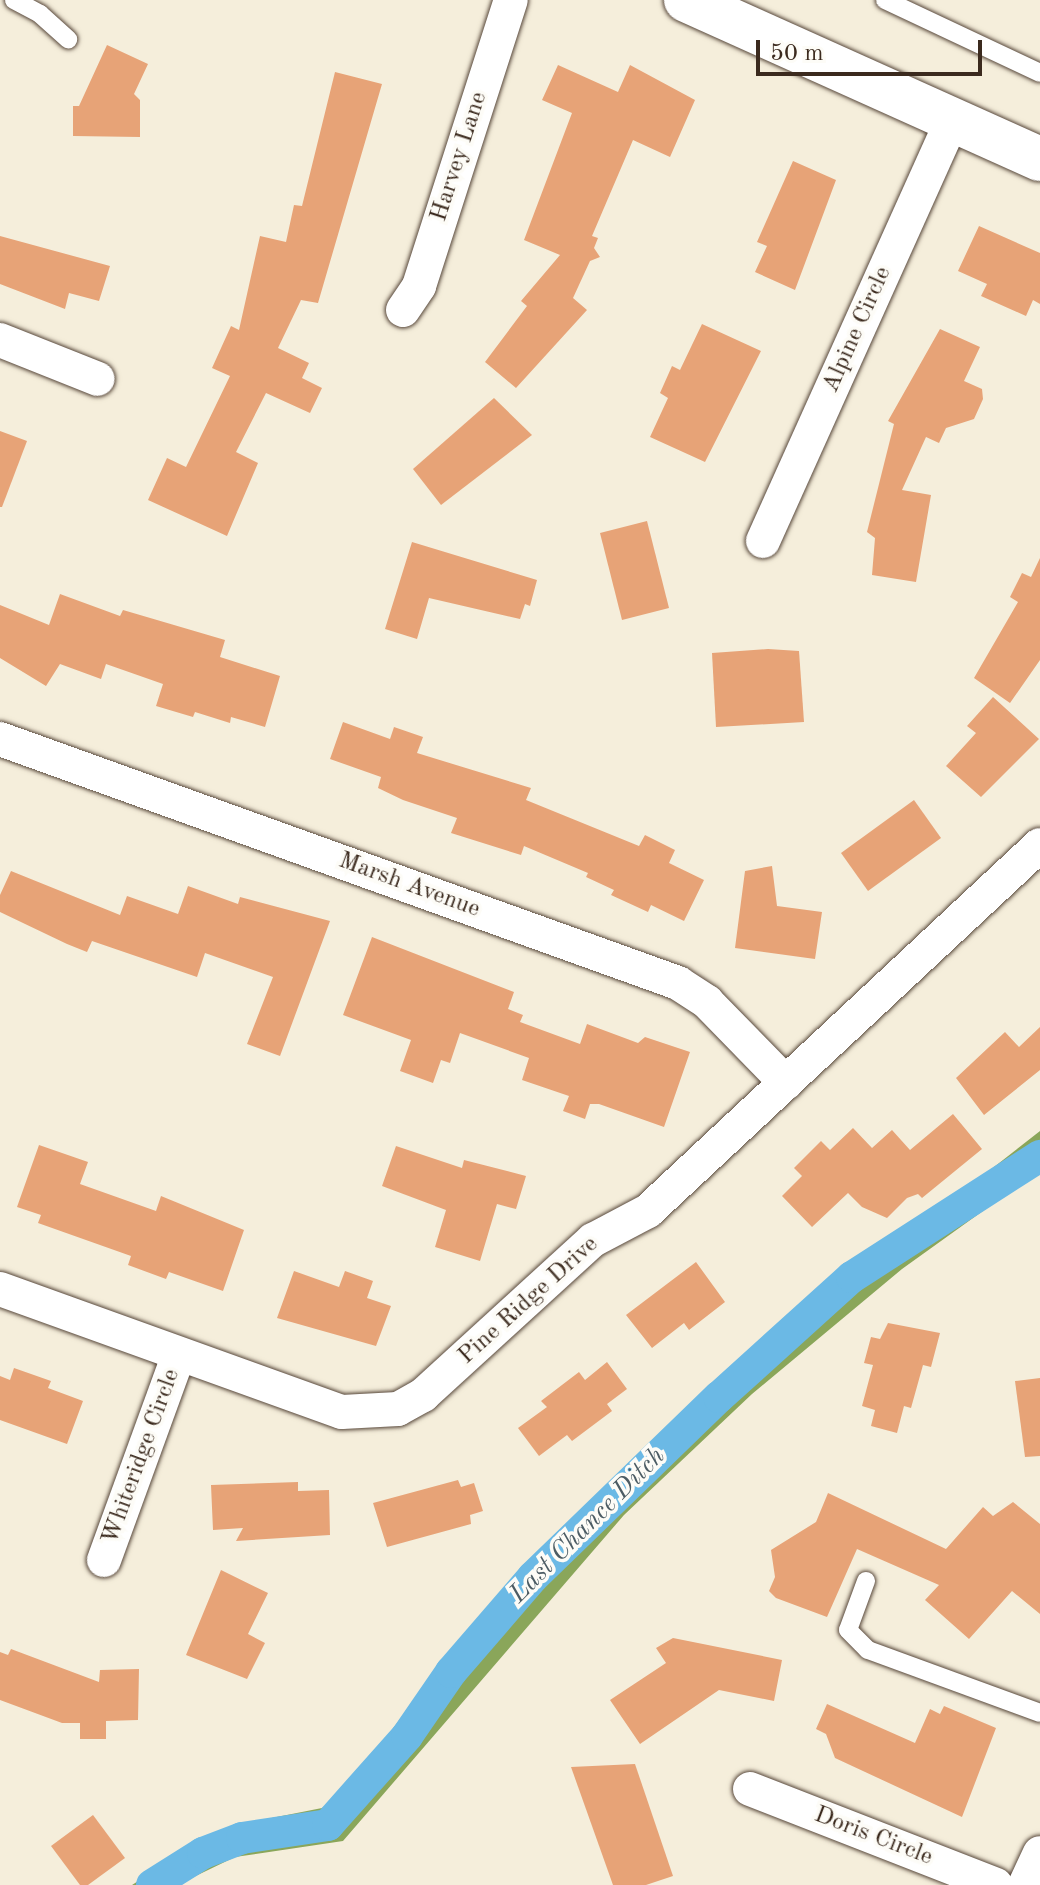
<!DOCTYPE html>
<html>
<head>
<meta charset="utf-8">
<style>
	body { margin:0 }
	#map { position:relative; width:1040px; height:1885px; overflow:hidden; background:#f5eedb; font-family:"Old Standard TT",serif }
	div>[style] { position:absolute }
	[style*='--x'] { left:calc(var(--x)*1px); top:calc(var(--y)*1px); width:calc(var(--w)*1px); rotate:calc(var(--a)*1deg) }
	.forest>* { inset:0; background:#8aa65a }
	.canal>* { height:32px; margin:-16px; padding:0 16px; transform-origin:16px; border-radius:16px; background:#6bb9e5 }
	.building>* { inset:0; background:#e7a377 }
	.roads { filter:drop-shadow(0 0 2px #57473a) drop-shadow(0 0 2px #57473a) }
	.lane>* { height:18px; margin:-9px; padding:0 9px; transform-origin:9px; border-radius:9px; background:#fff }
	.street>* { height:34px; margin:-17px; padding:0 17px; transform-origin:17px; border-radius:17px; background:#fff }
	.secondary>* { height:44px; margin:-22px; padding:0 22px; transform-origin:22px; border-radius:22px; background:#fff }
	span { translate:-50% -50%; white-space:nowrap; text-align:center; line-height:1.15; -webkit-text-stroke:7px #fdfcf7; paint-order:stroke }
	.street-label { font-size:24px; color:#3b2a1e }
	.water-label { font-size:26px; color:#4c5c64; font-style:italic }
	.scale { position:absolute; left:756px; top:40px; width:226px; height:36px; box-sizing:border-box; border:4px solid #3b2a1e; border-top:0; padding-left:10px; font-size:24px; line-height:28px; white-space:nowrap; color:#3b2a1e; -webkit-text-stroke:6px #fdfcf7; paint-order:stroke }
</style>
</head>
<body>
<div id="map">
	<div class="forest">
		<div style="clip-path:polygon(1040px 1131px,1040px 1170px,902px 1269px,752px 1394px,624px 1515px,343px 1841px,235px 1857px,177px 1885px,132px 1885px,202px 1840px,237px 1825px,322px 1808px,349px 1788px,426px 1684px,520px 1580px,656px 1446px,842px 1286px)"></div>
	</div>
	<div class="canal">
		<div style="--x:152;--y:1885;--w:60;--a:-32.1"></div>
		<div style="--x:203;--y:1853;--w:42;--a:-21"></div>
		<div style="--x:242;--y:1838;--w:87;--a:-8.6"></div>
		<div style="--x:328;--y:1825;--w:119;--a:-48.4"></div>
		<div style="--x:407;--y:1736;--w:78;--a:-55.5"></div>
		<div style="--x:451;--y:1672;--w:125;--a:-49.2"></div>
		<div style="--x:533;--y:1577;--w:259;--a:-44.1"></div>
		<div style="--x:719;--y:1397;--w:179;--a:-42.1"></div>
		<div style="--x:852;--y:1277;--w:224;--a:-32.8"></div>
	</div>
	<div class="building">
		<div style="clip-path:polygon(107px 45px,148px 64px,134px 94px,140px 100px,140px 137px,73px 136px,73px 106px,79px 106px)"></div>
		<div style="clip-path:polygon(558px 65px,618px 92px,630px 65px,695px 100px,670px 157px,633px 140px,592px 236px,598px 238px,594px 248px,600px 257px,590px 261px,573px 298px,587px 310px,516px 388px,485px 362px,527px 306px,521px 301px,560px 255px,524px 240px,572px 113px,542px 100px)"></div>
		<div style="clip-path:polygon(335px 72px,382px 84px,318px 303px,301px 300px,278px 348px,309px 363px,302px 378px,322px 388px,310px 413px,266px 393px,236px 452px,258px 463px,227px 536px,148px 500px,167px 458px,186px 467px,230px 376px,212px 368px,231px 326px,239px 330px,260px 236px,286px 242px,294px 205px,302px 206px)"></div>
		<div style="clip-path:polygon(793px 161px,836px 180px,795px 290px,755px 272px,767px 246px,757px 242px)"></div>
		<div style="clip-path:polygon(979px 226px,1040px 253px,1040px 304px,1033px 300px,1026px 316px,981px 296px,987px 284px,958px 271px)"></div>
		<div style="clip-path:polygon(0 236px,110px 266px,99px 301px,69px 293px,65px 309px,0 284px)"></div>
		<div style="clip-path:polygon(702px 324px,761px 351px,705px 462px,650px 437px,668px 398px,660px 393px,672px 366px,680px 370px)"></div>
		<div style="clip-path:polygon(940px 329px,980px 347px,964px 381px,982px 389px,983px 399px,974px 419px,946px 428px,939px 443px,926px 437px,902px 490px,931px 495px,916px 582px,872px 575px,875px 538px,867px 532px,894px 424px,888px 421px)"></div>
		<div style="clip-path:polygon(494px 398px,532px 435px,441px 505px,413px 469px)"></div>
		<div style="clip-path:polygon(0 431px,27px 441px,2px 507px,0 507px)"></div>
		<div style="clip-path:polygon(647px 521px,669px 608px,622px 620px,600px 533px)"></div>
		<div style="clip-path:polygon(412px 542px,537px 580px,530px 606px,525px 604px,520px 619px,429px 598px,417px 639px,385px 629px)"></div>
		<div style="clip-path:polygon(1040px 558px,1040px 660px,1010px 703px,974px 678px,1018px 602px,1010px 597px,1022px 573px,1031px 577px)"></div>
		<div style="clip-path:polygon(60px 594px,120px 616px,123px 610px,225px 640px,220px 657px,280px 676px,265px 727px,231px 717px,230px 723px,195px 712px,193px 717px,156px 706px,163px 684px,106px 664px,101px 679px,60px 664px,46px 686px,0 658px,0 605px,49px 625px)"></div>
		<div style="clip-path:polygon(768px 649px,799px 651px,804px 722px,716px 727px,712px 653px)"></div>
		<div style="clip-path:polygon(993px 697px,1039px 739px,981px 797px,946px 766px,976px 733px,967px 726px)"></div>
		<div style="clip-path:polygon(343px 722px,390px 739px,394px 727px,423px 737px,417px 753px,531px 788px,526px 800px,639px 846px,645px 835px,675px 850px,669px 863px,704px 880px,684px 921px,651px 905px,648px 912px,611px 895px,614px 890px,586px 877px,588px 873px,524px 846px,521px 855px,451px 833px,457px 818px,403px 800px,378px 788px,381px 777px,330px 759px)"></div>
		<div style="clip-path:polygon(914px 800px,941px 838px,868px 891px,841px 853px)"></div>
		<div style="clip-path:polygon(772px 866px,777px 906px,822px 912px,815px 959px,735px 948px,745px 871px)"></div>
		<div style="clip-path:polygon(11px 871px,120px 915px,127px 896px,178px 914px,188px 886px,238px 904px,240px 897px,330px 921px,280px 1056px,247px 1044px,273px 977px,205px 953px,197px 977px,92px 941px,87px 952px,67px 944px,0 912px,0 895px)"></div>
		<div style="clip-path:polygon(372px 937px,514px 992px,508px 1009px,523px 1015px,520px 1022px,580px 1044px,587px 1024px,638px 1043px,645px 1037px,690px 1052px,664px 1127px,599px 1104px,590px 1104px,585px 1119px,563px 1111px,569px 1096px,522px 1080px,529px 1058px,460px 1033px,450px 1063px,441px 1060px,433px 1083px,400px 1071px,411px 1040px,343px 1015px)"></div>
		<div style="clip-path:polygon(1040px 1027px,1040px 1070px,984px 1115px,956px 1078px,1005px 1032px,1019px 1047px)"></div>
		<div style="clip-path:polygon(953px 1114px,982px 1149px,922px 1198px,918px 1194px,907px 1198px,887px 1218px,862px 1207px,848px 1193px,812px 1227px,782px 1196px,802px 1176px,794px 1168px,821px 1141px,830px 1150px,853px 1128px,872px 1148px,892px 1130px,910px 1150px)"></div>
		<div style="clip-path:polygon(39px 1145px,88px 1162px,80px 1184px,156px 1211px,161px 1196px,244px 1230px,223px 1291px,169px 1272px,166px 1279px,128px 1265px,131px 1256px,38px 1223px,41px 1215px,17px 1207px)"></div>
		<div style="clip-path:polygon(396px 1146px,462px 1168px,464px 1160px,526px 1176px,516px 1209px,497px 1204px,480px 1261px,435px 1247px,446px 1210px,382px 1186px)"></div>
		<div style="clip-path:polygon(696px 1262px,725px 1302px,689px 1330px,684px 1323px,652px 1348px,626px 1315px)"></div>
		<div style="clip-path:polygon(294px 1271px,339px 1287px,345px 1271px,373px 1281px,367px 1298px,391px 1306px,376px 1346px,277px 1318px)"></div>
		<div style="clip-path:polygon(888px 1323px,940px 1333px,931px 1367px,923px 1365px,911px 1408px,904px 1406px,897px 1433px,871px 1426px,875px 1410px,862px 1406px,873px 1365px,864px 1363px,871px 1337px,880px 1339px)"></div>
		<div style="clip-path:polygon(607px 1362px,627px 1389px,607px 1404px,612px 1411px,572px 1441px,567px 1435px,539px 1456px,518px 1428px,547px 1407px,541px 1401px,579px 1372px,585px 1380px)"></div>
		<div style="clip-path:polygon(14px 1368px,51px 1381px,48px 1388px,83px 1401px,67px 1444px,0 1420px,0 1376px,10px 1380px)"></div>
		<div style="clip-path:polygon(1040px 1378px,1040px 1456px,1025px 1457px,1015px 1381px)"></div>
		<div style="clip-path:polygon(458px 1480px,461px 1487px,474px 1483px,483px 1511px,470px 1515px,471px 1524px,387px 1547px,373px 1503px)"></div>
		<div style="clip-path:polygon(298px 1482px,298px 1491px,329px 1490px,330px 1535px,236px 1541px,243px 1528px,213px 1530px,211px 1485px)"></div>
		<div style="clip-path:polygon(828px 1493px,946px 1549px,983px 1507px,993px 1516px,1013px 1502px,1040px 1524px,1040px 1614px,1012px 1591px,969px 1639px,925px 1600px,939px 1585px,857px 1549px,827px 1617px,776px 1598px,769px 1591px,775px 1577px,771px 1550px,816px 1522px)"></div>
		<div style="clip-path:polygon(221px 1570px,268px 1593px,248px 1634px,265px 1643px,247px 1679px,186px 1655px)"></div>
		<div style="clip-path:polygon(673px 1638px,782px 1660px,774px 1701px,719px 1690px,640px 1744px,610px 1700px,666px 1663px,656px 1648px)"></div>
		<div style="clip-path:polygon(11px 1649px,99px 1682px,100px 1670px,139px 1669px,138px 1720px,106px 1721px,106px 1739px,80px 1739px,80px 1723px,62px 1723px,0 1700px,0 1652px,8px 1655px)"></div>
		<div style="clip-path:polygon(827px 1704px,915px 1743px,930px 1709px,940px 1714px,944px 1706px,996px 1728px,962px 1817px,835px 1758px,826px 1734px,816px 1729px)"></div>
		<div style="clip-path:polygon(635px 1764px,673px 1876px,646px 1885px,613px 1885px,571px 1767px)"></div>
		<div style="clip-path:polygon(93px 1815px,125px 1858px,88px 1885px,80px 1885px,51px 1846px)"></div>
	</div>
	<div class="roads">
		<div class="lane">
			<div style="--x:14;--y:0;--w:30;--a:28"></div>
			<div style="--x:40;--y:14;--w:38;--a:42"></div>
			<div style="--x:885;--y:0;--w:171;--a:25.2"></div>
			<div style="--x:866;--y:1581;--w:52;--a:110.2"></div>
			<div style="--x:848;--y:1630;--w:28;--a:45"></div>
			<div style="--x:868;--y:1650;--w:183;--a:20.1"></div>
		</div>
		<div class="street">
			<div style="--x:403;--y:310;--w:29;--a:-56"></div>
			<div style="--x:419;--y:286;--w:300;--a:-72.2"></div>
			<div style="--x:0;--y:340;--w:105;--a:21.7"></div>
			<div style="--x:763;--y:541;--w:463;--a:-65.8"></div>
			<div style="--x:0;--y:739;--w:721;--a:19.79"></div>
			<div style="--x:678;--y:983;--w:35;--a:33"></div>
			<div style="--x:707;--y:1002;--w:113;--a:45.7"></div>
			<div style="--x:0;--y:1289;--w:363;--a:19.8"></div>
			<div style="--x:342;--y:1412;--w:56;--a:-3.1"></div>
			<div style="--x:398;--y:1409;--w:29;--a:-29"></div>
			<div style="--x:423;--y:1395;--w:230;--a:-42.4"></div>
			<div style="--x:593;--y:1240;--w:62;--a:-27.8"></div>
			<div style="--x:648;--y:1211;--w:536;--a:-43.04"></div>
			<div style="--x:104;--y:1560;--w:219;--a:-70"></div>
			<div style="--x:750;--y:1789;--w:264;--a:21.3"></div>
			<div style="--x:1025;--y:1885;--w:35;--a:-65"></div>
		</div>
		<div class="secondary">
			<div style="--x:686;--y:0;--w:388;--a:24.2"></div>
		</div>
	</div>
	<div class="street-label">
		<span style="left:460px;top:157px;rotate:-72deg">Harvey Lane</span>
		<span style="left:858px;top:330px;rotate:-66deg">Alpine Circle</span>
		<span style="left:409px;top:886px;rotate:20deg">Marsh Avenue</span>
		<span style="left:529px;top:1301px;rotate:-42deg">Pine Ridge Drive</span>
		<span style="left:142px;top:1457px;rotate:-70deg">Whiteridge Circle</span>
		<span style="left:873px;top:1837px;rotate:21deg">Doris Circle</span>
	</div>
	<div class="water-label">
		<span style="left:588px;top:1526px;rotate:-45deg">Last Chance Ditch</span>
	</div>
	<div class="scale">50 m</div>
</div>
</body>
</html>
